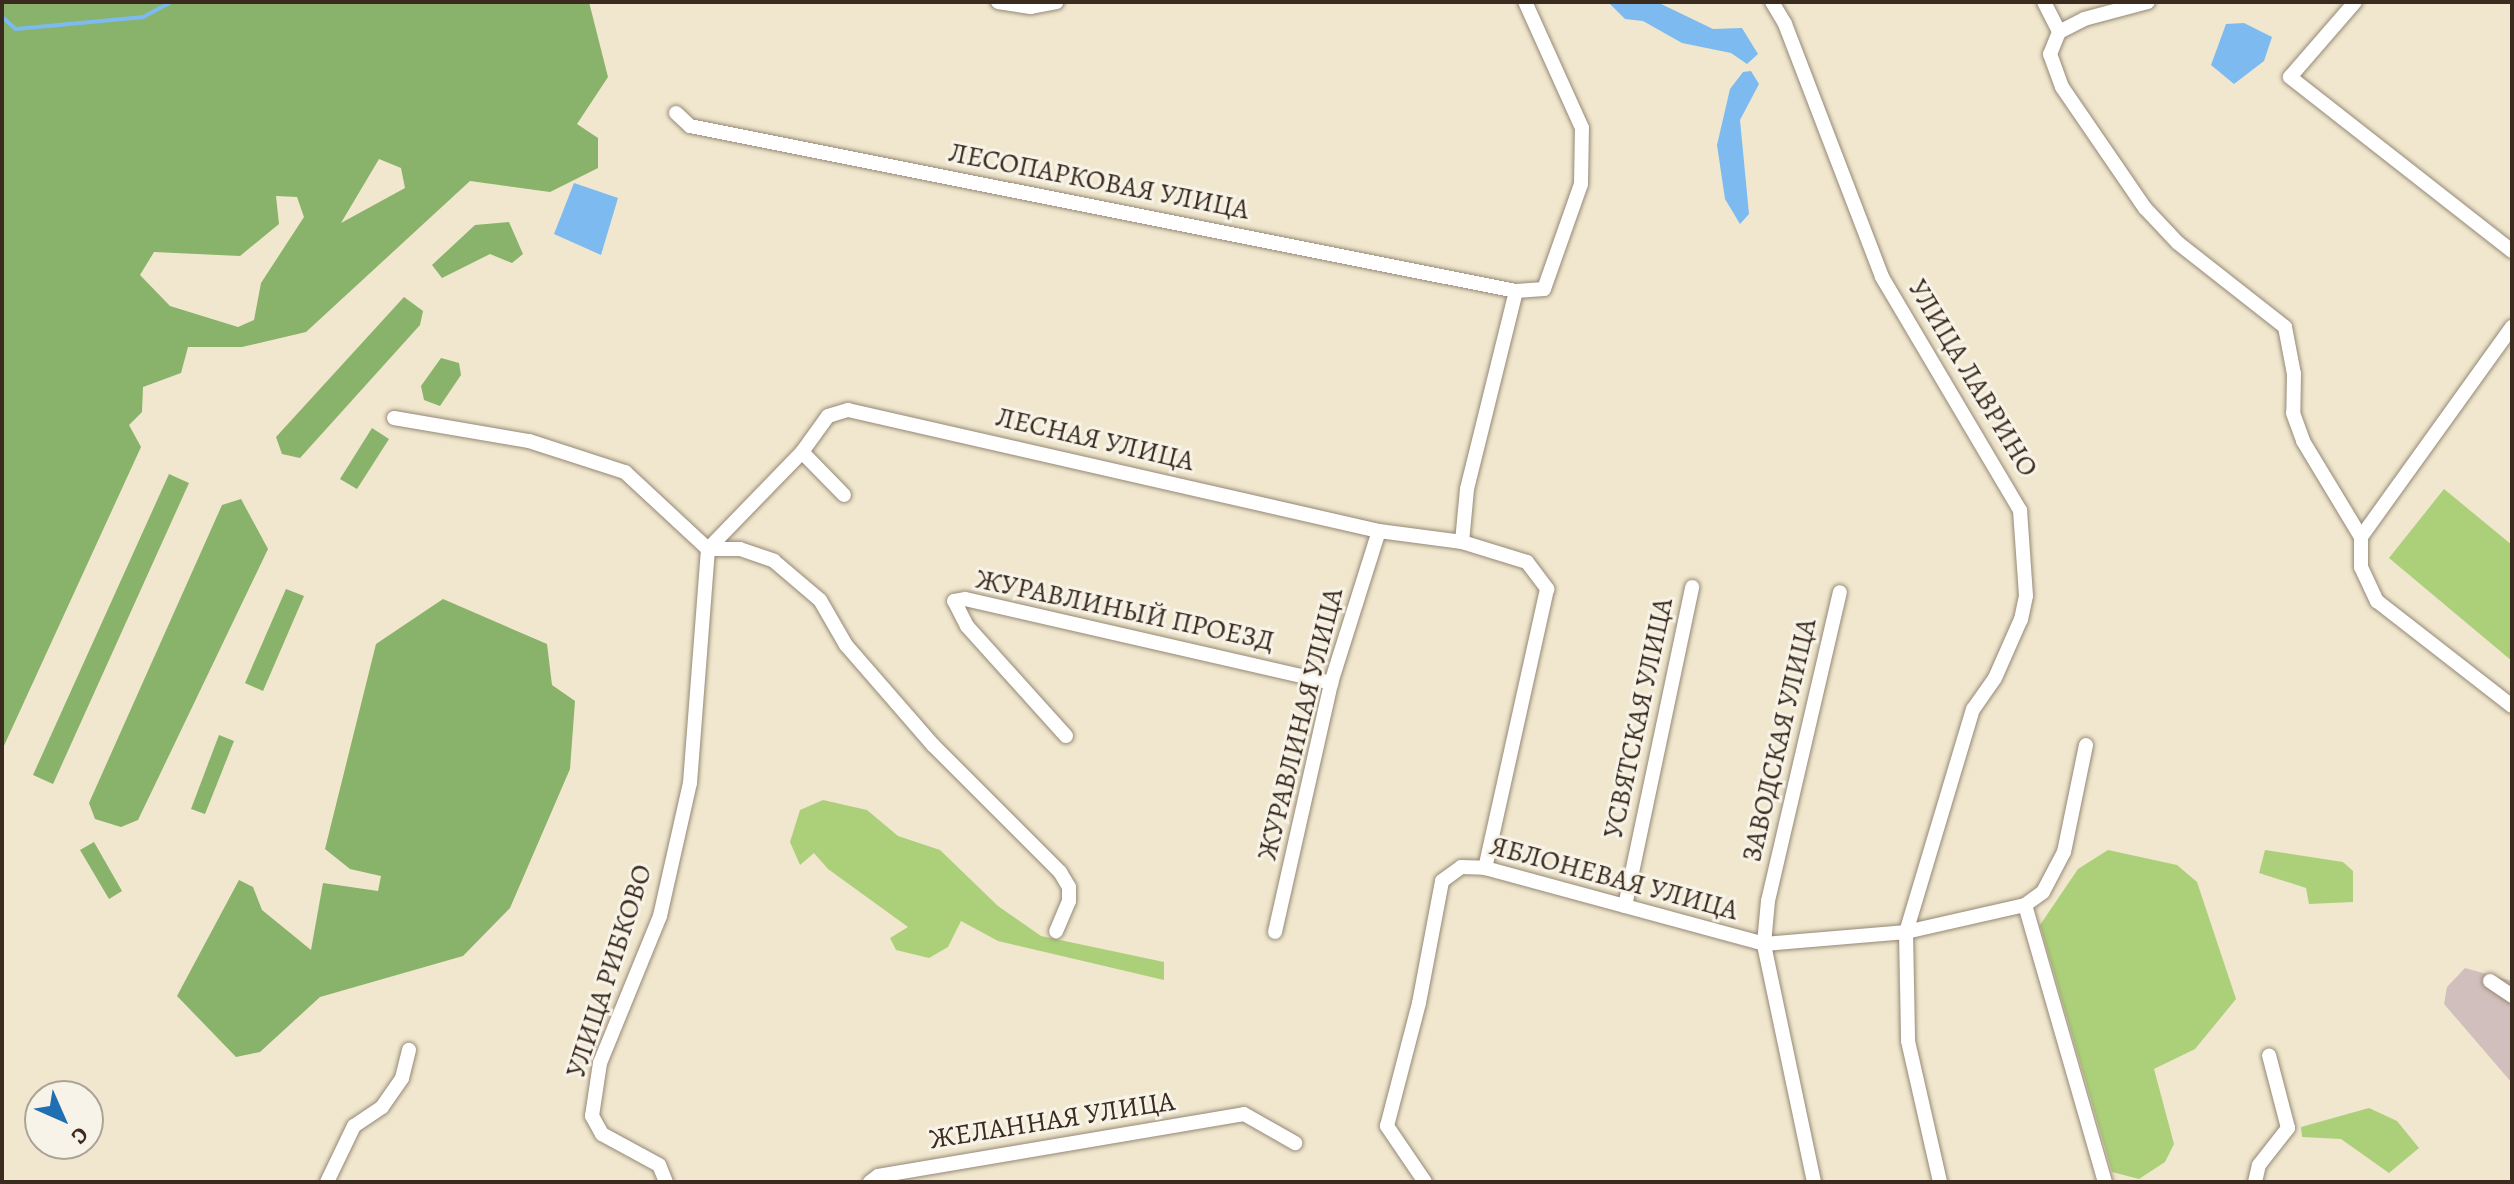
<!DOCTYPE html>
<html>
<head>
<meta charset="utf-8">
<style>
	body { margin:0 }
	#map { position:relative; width:2514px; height:1184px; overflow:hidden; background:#f0e7ce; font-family:Alegreya,serif }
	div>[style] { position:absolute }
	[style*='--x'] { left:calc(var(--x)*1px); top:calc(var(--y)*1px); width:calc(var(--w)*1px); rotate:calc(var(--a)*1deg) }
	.industrial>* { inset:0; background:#d1bfbd }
	.green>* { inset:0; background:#acd07a }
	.forest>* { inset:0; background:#89b26a }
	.water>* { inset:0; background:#7dbaf0 }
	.stream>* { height:4px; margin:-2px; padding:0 2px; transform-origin:2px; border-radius:2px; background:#7dbaf0 }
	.roads { filter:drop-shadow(0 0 2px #968876) drop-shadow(0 0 2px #968876) }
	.minor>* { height:14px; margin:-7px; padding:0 7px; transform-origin:7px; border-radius:7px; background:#fff }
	span { translate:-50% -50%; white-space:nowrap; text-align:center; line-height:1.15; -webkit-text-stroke:6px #f7f3e8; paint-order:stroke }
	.street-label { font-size:28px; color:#3b2a1e }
	.frame { position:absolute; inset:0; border:4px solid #3b2a1e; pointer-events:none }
	.north { position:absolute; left:24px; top:1080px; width:80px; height:80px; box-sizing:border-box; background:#f7f3e8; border:2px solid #aca397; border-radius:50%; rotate:135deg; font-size:22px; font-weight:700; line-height:32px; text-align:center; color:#3b2a1e }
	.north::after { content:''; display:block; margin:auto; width:28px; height:36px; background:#1f6fb2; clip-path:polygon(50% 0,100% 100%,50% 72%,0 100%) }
</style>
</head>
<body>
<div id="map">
	<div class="industrial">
		<div style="clip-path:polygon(2465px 968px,2512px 981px,2512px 1083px,2444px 1004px,2447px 987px)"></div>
	</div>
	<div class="green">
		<div style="clip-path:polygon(2444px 489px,2512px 545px,2512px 661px,2389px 558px)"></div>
		<div style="clip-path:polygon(823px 800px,867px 810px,898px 836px,940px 850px,998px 906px,1041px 936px,1164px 962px,1164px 980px,998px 941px,961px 921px,948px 947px,929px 958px,896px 950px,890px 938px,908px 927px,828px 869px,814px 853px,800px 865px,790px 842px,800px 810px)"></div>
		<div style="clip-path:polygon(2108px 850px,2177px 865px,2197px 882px,2236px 999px,2195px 1049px,2154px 1069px,2174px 1144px,2165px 1162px,2139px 1179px,2112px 1172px,2040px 925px,2078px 869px)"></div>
		<div style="clip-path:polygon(2265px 850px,2343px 862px,2353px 871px,2353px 902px,2309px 904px,2306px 888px,2259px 873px)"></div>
		<div style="clip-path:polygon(2369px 1108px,2397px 1121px,2419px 1148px,2389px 1173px,2341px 1139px,2302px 1137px,2301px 1127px)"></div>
	</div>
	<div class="forest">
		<div style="clip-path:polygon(evenodd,2px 2px,589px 2px,608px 77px,577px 124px,598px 138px,598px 168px,550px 192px,470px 181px,306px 332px,242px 347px,188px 347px,181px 373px,143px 387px,142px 412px,129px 425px,141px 447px,2px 750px,2px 2px,379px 159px,401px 168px,405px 188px,341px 223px,379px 159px,2px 2px,276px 196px,297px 197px,304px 217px,261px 283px,254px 320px,238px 327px,170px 306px,140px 275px,154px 252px,240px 256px,279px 224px,276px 196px)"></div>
		<div style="clip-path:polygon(509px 222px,523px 254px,512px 263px,490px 254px,442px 278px,432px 265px,475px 225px)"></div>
		<div style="clip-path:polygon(404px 297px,423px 311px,420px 325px,300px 458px,282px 454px,276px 437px)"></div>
		<div style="clip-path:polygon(441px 358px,459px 363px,461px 375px,440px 406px,424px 400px,421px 386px)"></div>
		<div style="clip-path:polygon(372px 428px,389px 439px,357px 489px,340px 479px)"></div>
		<div style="clip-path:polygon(169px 474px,189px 483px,53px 784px,33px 775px)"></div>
		<div style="clip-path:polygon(241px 499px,268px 549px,138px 820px,121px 827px,95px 819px,89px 803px,222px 505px)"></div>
		<div style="clip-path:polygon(286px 589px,304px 596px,263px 691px,245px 683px)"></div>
		<div style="clip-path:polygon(443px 599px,547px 644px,552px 685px,575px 701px,570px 769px,510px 908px,463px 956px,320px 997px,260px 1052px,236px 1057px,177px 996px,239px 880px,253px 887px,262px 910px,311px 950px,323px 883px,378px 891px,381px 876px,350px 869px,325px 849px,376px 644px)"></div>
		<div style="clip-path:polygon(219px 735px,234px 741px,205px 814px,191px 809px)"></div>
		<div style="clip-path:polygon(94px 842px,122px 891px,109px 899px,80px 850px)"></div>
	</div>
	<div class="water">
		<div style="clip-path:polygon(1608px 2px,1657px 2px,1713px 29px,1742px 28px,1758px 54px,1747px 64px,1731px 53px,1682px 43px,1643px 21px,1625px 19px)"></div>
		<div style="clip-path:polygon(2244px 23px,2272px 37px,2264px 61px,2234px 84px,2211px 65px,2226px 24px)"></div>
		<div style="clip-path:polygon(1751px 71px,1759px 84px,1740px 120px,1749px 214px,1740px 224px,1725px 199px,1717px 145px,1730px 89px,1743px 72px)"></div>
		<div style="clip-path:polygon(574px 183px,618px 198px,601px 255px,554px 234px)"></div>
	</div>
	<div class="stream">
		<div style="--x:2;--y:17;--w:18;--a:41"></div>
		<div style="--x:16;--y:29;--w:128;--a:-5.4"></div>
		<div style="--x:143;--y:17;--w:32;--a:-28"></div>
	</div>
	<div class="roads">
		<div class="minor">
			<div style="--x:998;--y:2;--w:33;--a:9"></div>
			<div style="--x:1031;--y:7;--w:26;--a:-11"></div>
			<div style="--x:1772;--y:2;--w:26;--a:59"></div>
			<div style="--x:1785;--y:24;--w:271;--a:69"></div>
			<div style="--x:1882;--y:277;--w:271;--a:59.4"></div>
			<div style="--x:2020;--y:510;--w:86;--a:86"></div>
			<div style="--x:2026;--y:596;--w:24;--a:102"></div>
			<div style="--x:2021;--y:619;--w:64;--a:113.8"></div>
			<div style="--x:1995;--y:678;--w:38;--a:125"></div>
			<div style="--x:1973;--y:709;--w:233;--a:106.7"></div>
			<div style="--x:1906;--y:932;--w:109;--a:88.9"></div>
			<div style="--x:1908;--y:1041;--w:145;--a:77.2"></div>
			<div style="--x:2044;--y:2;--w:34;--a:63"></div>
			<div style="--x:2355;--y:2;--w:99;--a:130.9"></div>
			<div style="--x:2290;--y:77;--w:282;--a:38.1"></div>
			<div style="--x:2059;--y:32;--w:24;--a:112"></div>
			<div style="--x:2050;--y:54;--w:35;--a:70"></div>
			<div style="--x:2062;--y:87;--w:147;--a:55.6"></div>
			<div style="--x:2145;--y:208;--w:48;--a:46.7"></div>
			<div style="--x:2178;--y:243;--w:136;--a:38.1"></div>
			<div style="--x:2285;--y:327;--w:48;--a:79.2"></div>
			<div style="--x:2294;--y:374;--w:39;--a:91"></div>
			<div style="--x:2293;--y:413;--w:30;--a:70"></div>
			<div style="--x:2303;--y:441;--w:112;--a:58.9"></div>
			<div style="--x:2361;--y:537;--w:30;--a:90"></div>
			<div style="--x:2361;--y:567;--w:38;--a:65"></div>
			<div style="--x:2377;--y:601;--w:171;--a:37.9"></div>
			<div style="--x:2059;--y:32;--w:28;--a:-27"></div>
			<div style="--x:2084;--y:19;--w:66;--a:-14.9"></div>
			<div style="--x:676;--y:113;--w:19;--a:43"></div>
			<div style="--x:690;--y:126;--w:842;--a:11.3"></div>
			<div style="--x:394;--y:418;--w:137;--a:9.7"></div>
			<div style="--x:529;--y:441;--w:101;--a:17.9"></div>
			<div style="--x:625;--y:472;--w:113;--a:42.9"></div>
			<div style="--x:708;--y:549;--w:32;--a:0"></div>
			<div style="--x:740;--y:549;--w:36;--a:19"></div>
			<div style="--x:774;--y:561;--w:60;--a:40.3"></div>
			<div style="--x:820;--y:600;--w:52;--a:60"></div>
			<div style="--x:846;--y:645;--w:133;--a:49"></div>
			<div style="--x:933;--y:745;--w:180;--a:45"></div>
			<div style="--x:1060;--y:872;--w:17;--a:59"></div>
			<div style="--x:1069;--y:887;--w:14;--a:90"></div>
			<div style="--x:1069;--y:901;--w:33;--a:113"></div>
			<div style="--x:802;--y:452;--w:60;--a:45.7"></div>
			<div style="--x:2361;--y:537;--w:259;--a:-54.3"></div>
			<div style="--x:1462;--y:542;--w:53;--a:-84.6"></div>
			<div style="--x:1467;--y:489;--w:204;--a:-76.1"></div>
			<div style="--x:1516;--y:291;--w:28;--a:-4"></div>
			<div style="--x:1544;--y:289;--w:111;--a:-70.6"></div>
			<div style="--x:1581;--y:184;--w:56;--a:-89"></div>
			<div style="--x:1582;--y:128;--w:138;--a:-114.3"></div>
			<div style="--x:1066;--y:736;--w:148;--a:-132"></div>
			<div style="--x:967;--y:626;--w:28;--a:-117"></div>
			<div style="--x:954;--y:601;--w:11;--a:-10"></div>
			<div style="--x:965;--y:599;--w:376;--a:12.9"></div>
			<div style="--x:2086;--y:745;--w:109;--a:101.6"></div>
			<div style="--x:2064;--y:852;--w:45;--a:117.7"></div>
			<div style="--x:2043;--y:892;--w:22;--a:144"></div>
			<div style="--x:2025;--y:905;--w:288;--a:73.9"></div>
			<div style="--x:1625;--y:906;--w:326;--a:-78.1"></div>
			<div style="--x:1275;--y:932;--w:255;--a:-77.3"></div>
			<div style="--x:1331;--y:683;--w:159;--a:-72.5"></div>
			<div style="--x:2490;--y:981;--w:27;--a:34"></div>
			<div style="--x:327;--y:1182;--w:62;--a:-64.3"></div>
			<div style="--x:354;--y:1126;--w:34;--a:-34"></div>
			<div style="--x:382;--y:1107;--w:35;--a:-55"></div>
			<div style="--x:402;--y:1078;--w:29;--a:-76"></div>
			<div style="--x:666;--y:1182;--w:18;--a:-112"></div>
			<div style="--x:659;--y:1165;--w:65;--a:-151.5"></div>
			<div style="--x:602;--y:1134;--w:21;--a:-119"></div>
			<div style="--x:592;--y:1116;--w:54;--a:-81.4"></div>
			<div style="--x:600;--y:1063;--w:159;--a:-67.8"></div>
			<div style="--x:660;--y:916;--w:136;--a:-77.3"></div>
			<div style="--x:690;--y:783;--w:235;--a:-85.6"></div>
			<div style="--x:708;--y:549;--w:135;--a:-45.9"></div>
			<div style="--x:802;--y:452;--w:44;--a:-54.2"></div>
			<div style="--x:828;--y:416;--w:21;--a:-17"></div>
			<div style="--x:848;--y:410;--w:545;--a:12.84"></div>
			<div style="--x:1379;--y:531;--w:84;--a:7.5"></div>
			<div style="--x:1462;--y:542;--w:68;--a:17.1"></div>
			<div style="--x:1527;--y:562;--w:34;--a:53"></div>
			<div style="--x:1547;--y:589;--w:286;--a:102.5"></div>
			<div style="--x:870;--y:1182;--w:10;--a:-37"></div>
			<div style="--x:878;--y:1176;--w:371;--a:-9.6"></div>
			<div style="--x:1244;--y:1114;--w:59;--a:29.6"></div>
			<div style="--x:1425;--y:1182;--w:68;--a:-124.2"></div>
			<div style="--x:1387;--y:1126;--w:127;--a:-75.4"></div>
			<div style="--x:1419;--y:1003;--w:124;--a:-79.3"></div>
			<div style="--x:1442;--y:881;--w:24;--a:-36"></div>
			<div style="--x:1461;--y:867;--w:24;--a:2"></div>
			<div style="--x:1485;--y:868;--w:289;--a:15.2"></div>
			<div style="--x:1764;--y:944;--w:143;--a:-4.8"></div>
			<div style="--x:1906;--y:932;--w:122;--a:-12.8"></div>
			<div style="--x:1814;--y:1182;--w:243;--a:-101.9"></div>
			<div style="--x:1764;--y:944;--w:43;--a:-84.7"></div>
			<div style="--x:1768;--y:901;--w:317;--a:-76.9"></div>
			<div style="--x:2255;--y:1182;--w:17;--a:-77"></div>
			<div style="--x:2259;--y:1165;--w:47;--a:-51.9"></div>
			<div style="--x:2288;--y:1128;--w:75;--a:-104.6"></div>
		</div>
	</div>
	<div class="street-label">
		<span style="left:1099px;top:181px;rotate:11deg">ЛЕСОПАРКОВАЯ УЛИЦА</span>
		<span style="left:1973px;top:378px;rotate:59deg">УЛИЦА ЛАВРИНО</span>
		<span style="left:1095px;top:439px;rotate:13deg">ЛЕСНАЯ УЛИЦА</span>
		<span style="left:1125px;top:610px;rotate:12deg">ЖУРАВЛИНЫЙ ПРОЕЗД</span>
		<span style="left:1638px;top:718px;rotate:-78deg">УСВЯТСКАЯ УЛИЦА</span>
		<span style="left:1300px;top:724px;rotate:-76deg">ЖУРАВЛИНАЯ УЛИЦА</span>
		<span style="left:1779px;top:740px;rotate:-77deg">ЗАВОДСКАЯ УЛИЦА</span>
		<span style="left:1614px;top:878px;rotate:15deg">ЯБЛОНЕВАЯ УЛИЦА</span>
		<span style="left:609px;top:971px;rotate:-72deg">УЛИЦА РИБКОВО</span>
		<span style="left:1052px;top:1120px;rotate:-9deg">ЖЕЛАННАЯ УЛИЦА</span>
	</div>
	<div class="frame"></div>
	<div class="north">С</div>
</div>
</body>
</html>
